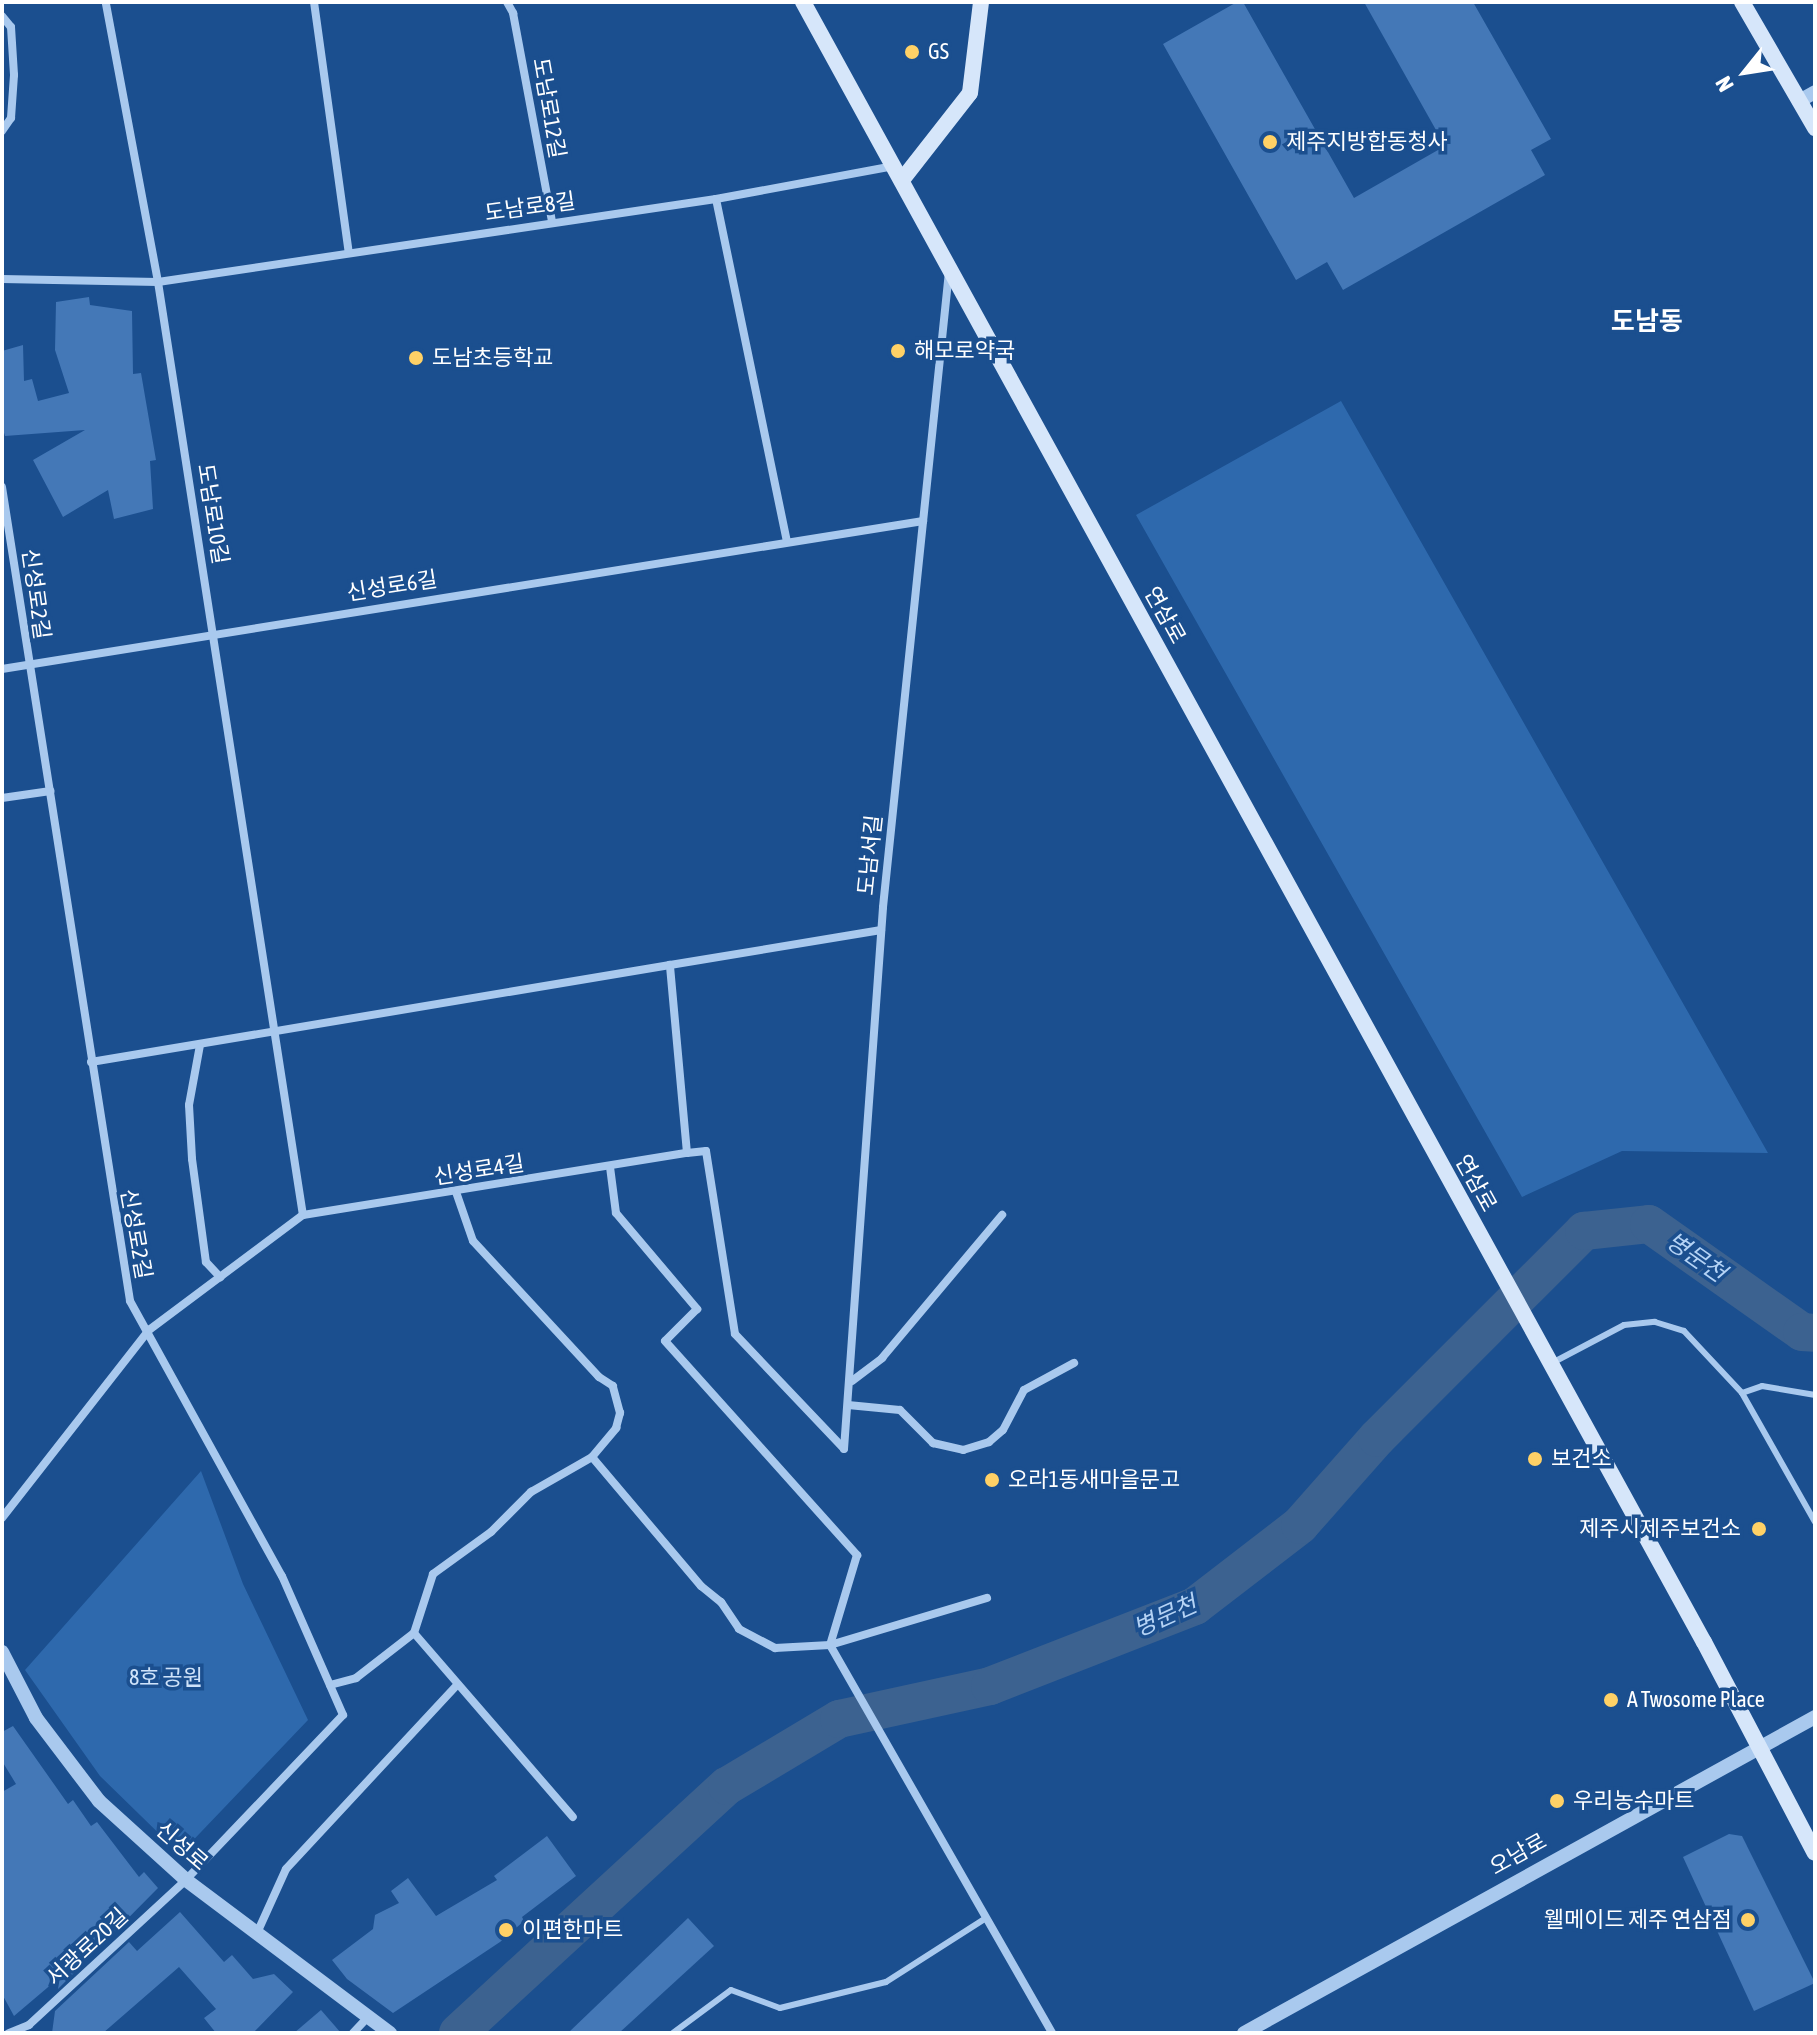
<!DOCTYPE html>
<html>
<head>
<meta charset="utf-8">
<style>
	body { margin:0 }
	#map { position:relative; width:1817px; height:2035px; overflow:hidden; background:#1b4f8f; font-family:"Asap Condensed","Noto Sans KR",sans-serif }
	div>[style] { position:absolute }
	[style*='--x'] { left:calc(var(--x)*1px); top:calc(var(--y)*1px); width:calc(var(--w)*1px); rotate:calc(var(--a)*1deg) }
	.green>* { inset:0; background:#2e69ad }
	.river>* { height:38px; margin:-19px; padding:0 19px; transform-origin:19px; border-radius:19px; background:#3c6290 }
	.building>* { inset:0; background:#4478b7 }
	.service>* { height:6px; margin:-3px; padding:0 3px; transform-origin:3px; border-radius:3px; background:#a9c9ee }
	.minor>* { height:8px; margin:-4px; padding:0 4px; transform-origin:4px; border-radius:4px; background:#a9c9ee }
	.tertiary>* { height:14px; margin:-7px; padding:0 7px; transform-origin:7px; border-radius:7px; background:#a9c9ee }
	.secondary>* { height:16px; margin:-8px; padding:0 8px; transform-origin:8px; border-radius:8px; background:#d6e6fa }
	.dots>* { width:22px; height:22px; translate:-50% -50%; box-sizing:border-box; border:4px solid #1b4f8f; border-radius:50% }
	span { translate:-50% -50%; white-space:nowrap; text-align:center; line-height:1.15; -webkit-text-stroke:7px #1b4f8f; paint-order:stroke }
	.poi-label { font-size:22px; color:#fff }
	.left { translate:0 -50%; text-align:left }
	.right { translate:-100% -50%; text-align:right }
	.street-label { font-size:22px; color:#fff }
	.park-label { font-size:22px; color:#cfe3fa }
	.water-label { font-size:24px; color:#b5d3f5; font-style:italic }
	.quarter-label { font-size:26px; color:#fff; font-weight:700 }
	.frame { position:absolute; inset:0; border:4px solid #fff; pointer-events:none }
	.north { position:absolute; left:1705px; top:32px; width:80px; height:80px; -webkit-text-stroke:6px #1b4f8f; paint-order:stroke; rotate:240deg; font-size:22px; font-weight:700; line-height:32px; text-align:center; color:#fff }
	.north::after { content:''; display:block; margin:auto; width:28px; height:36px; background:#fff; clip-path:polygon(50% 0,100% 100%,50% 72%,0 100%) }
</style>
</head>
<body>
<div id="map">
	<div class="green">
		<div style="clip-path:polygon(1341px 401px,1768px 1153px,1622px 1151px,1522px 1197px,1136px 515px)"></div>
		<div style="clip-path:polygon(201px 1471px,243px 1584px,308px 1720px,180px 1854px,100px 1776px,25px 1670px)"></div>
	</div>
	<div class="river">
		<div style="--x:458;--y:2033;--w:365;--a:-42.6"></div>
		<div style="--x:727;--y:1786;--w:131;--a:-30.9"></div>
		<div style="--x:839;--y:1719;--w:155;--a:-12.3"></div>
		<div style="--x:990;--y:1686;--w:220;--a:-21.3"></div>
		<div style="--x:1195;--y:1606;--w:133;--a:-37.6"></div>
		<div style="--x:1300;--y:1525;--w:116;--a:-48.5"></div>
		<div style="--x:1377;--y:1438;--w:293;--a:-45"></div>
		<div style="--x:1584;--y:1231;--w:65;--a:-6.1"></div>
		<div style="--x:1649;--y:1224;--w:187;--a:35.2"></div>
		<div style="--x:1802;--y:1332;--w:13;--a:4"></div>
	</div>
	<div class="building">
		<div style="clip-path:polygon(1237px 2px,1243px 2px,1354px 198px,1445px 146px,1364px 2px,1473px 2px,1551px 139px,1531px 150px,1545px 175px,1343px 290px,1327px 262px,1296px 280px,1163px 44px)"></div>
		<div style="clip-path:polygon(89px 297px,90px 305px,132px 311px,133px 374px,141px 373px,156px 460px,150px 461px,153px 509px,114px 519px,108px 490px,63px 517px,33px 460px,85px 430px,5px 436px,2px 426px,2px 351px,23px 345px,24px 381px,32px 379px,38px 401px,69px 393px,55px 350px,56px 302px)"></div>
		<div style="clip-path:polygon(13px 1726px,68px 1804px,73px 1800px,91px 1826px,97px 1822px,139px 1877px,144px 1872px,158px 1888px,58px 1989px,60px 1977px,14px 2016px,2px 1994px,2px 1792px,16px 1784px,2px 1761px,2px 1732px)"></div>
		<div style="clip-path:polygon(1729px 1834px,1742px 1836px,1815px 1983px,1754px 2011px,1683px 1857px)"></div>
		<div style="clip-path:polygon(547px 1836px,576px 1876px,522px 1917px,524px 1921px,500px 1942px,393px 2013px,347px 1979px,332px 1960px,373px 1929px,375px 1915px,399px 1903px,391px 1891px,408px 1878px,436px 1916px,497px 1880px,494px 1876px)"></div>
		<div style="clip-path:polygon(180px 1912px,224px 1962px,232px 1955px,253px 1979px,274px 1974px,293px 1992px,253px 2033px,216px 2033px,204px 2018px,216px 2009px,179px 1967px,103px 2033px,52px 2033px,55px 2011px,129px 1942px,137px 1951px)"></div>
		<div style="clip-path:polygon(688px 1918px,714px 1946px,619px 2033px,568px 2033px)"></div>
		<div style="clip-path:polygon(321px 2010px,341px 2033px,294px 2033px)"></div>
	</div>
	<div class="service">
		<div style="--x:1552;--y:1363;--w:81;--a:-27.8"></div>
		<div style="--x:1624;--y:1325;--w:31;--a:-6"></div>
		<div style="--x:1655;--y:1322;--w:30;--a:17"></div>
		<div style="--x:1684;--y:1331;--w:85;--a:46.9"></div>
		<div style="--x:1742;--y:1393;--w:148;--a:60.5"></div>
		<div style="--x:1742;--y:1393;--w:21;--a:-19"></div>
		<div style="--x:1762;--y:1386;--w:54;--a:9.6"></div>
		<div style="--x:673;--y:2033;--w:72;--a:-36.6"></div>
		<div style="--x:731;--y:1990;--w:52;--a:20.2"></div>
		<div style="--x:780;--y:2008;--w:109;--a:-13.8"></div>
		<div style="--x:886;--y:1982;--w:119;--a:-32.6"></div>
	</div>
	<div class="minor">
		<div style="--x:314;--y:2;--w:253;--a:82.1"></div>
		<div style="--x:507;--y:2;--w:13;--a:61"></div>
		<div style="--x:513;--y:13;--w:213;--a:79.4"></div>
		<div style="--x:106;--y:4;--w:283;--a:79.4"></div>
		<div style="--x:158;--y:282;--w:944;--a:81.17"></div>
		<div style="--x:2;--y:16;--w:14;--a:51"></div>
		<div style="--x:11;--y:27;--w:48;--a:86.4"></div>
		<div style="--x:14;--y:75;--w:43;--a:94"></div>
		<div style="--x:11;--y:118;--w:16;--a:125"></div>
		<div style="--x:716;--y:199;--w:349;--a:78.3"></div>
		<div style="--x:2;--y:279;--w:156;--a:1.1"></div>
		<div style="--x:158;--y:282;--w:564;--a:-8.46"></div>
		<div style="--x:716;--y:199;--w:181;--a:-10.5"></div>
		<div style="--x:2;--y:487;--w:824;--a:81.06"></div>
		<div style="--x:130;--y:1301;--w:314;--a:61.1"></div>
		<div style="--x:282;--y:1576;--w:152;--a:66.3"></div>
		<div style="--x:343;--y:1715;--w:228;--a:133.6"></div>
		<div style="--x:186;--y:1880;--w:214;--a:137.3"></div>
		<div style="--x:29;--y:2025;--w:22;--a:158"></div>
		<div style="--x:2;--y:669;--w:933;--a:-9.13"></div>
		<div style="--x:2;--y:798;--w:49;--a:-8.3"></div>
		<div style="--x:200;--y:1045;--w:61;--a:100.4"></div>
		<div style="--x:189;--y:1105;--w:54;--a:86.8"></div>
		<div style="--x:192;--y:1159;--w:104;--a:82.3"></div>
		<div style="--x:206;--y:1262;--w:21;--a:47"></div>
		<div style="--x:91;--y:1062;--w:587;--a:-9.51"></div>
		<div style="--x:687;--y:1153;--w:19;--a:-6"></div>
		<div style="--x:706;--y:1151;--w:185;--a:81"></div>
		<div style="--x:735;--y:1334;--w:158;--a:46.5"></div>
		<div style="--x:610;--y:1167;--w:46;--a:82.6"></div>
		<div style="--x:616;--y:1213;--w:126;--a:49.8"></div>
		<div style="--x:697;--y:1309;--w:45;--a:135"></div>
		<div style="--x:665;--y:1341;--w:288;--a:48.1"></div>
		<div style="--x:857;--y:1555;--w:94;--a:106.7"></div>
		<div style="--x:830;--y:1645;--w:447;--a:60.2"></div>
		<div style="--x:852;--y:1381;--w:38;--a:-37"></div>
		<div style="--x:882;--y:1358;--w:187;--a:-50"></div>
		<div style="--x:848;--y:1405;--w:52;--a:5.5"></div>
		<div style="--x:900;--y:1410;--w:47;--a:45"></div>
		<div style="--x:933;--y:1443;--w:31;--a:13"></div>
		<div style="--x:963;--y:1450;--w:27;--a:-17"></div>
		<div style="--x:989;--y:1442;--w:18;--a:-41"></div>
		<div style="--x:1003;--y:1430;--w:45;--a:-62.3"></div>
		<div style="--x:1024;--y:1390;--w:57;--a:-28.4"></div>
		<div style="--x:844;--y:1449;--w:543;--a:-85.88"></div>
		<div style="--x:883;--y:907;--w:638;--a:-84.07"></div>
		<div style="--x:592;--y:1457;--w:169;--a:49.8"></div>
		<div style="--x:701;--y:1586;--w:26;--a:39"></div>
		<div style="--x:721;--y:1602;--w:32;--a:56"></div>
		<div style="--x:739;--y:1629;--w:41;--a:27.8"></div>
		<div style="--x:775;--y:1648;--w:55;--a:-3.1"></div>
		<div style="--x:830;--y:1645;--w:164;--a:-16.7"></div>
		<div style="--x:2;--y:1518;--w:239;--a:-52"></div>
		<div style="--x:149;--y:1330;--w:192;--a:-36.8"></div>
		<div style="--x:303;--y:1215;--w:389;--a:-9.2"></div>
		<div style="--x:687;--y:1153;--w:189;--a:-95.2"></div>
		<div style="--x:670;--y:965;--w:214;--a:-9.4"></div>
		<div style="--x:414;--y:1633;--w:243;--a:49.2"></div>
		<div style="--x:330;--y:1685;--w:27;--a:-15"></div>
		<div style="--x:356;--y:1678;--w:73;--a:-37.8"></div>
		<div style="--x:414;--y:1633;--w:62;--a:-72.1"></div>
		<div style="--x:433;--y:1574;--w:72;--a:-35.9"></div>
		<div style="--x:491;--y:1532;--w:57;--a:-45"></div>
		<div style="--x:531;--y:1492;--w:70;--a:-29.8"></div>
		<div style="--x:592;--y:1457;--w:38;--a:-50"></div>
		<div style="--x:616;--y:1428;--w:16;--a:-75"></div>
		<div style="--x:620;--y:1413;--w:28;--a:-105"></div>
		<div style="--x:613;--y:1386;--w:17;--a:-147"></div>
		<div style="--x:599;--y:1377;--w:185;--a:-132.8"></div>
		<div style="--x:473;--y:1241;--w:52;--a:-109.1"></div>
		<div style="--x:257;--y:1933;--w:70;--a:-65.6"></div>
		<div style="--x:286;--y:1869;--w:250;--a:-47.1"></div>
		<div style="--x:353;--y:2033;--w:22;--a:-47"></div>
	</div>
	<div class="tertiary">
		<div style="--x:1799;--y:101;--w:18;--a:-29"></div>
		<div style="--x:2;--y:1652;--w:74;--a:62.7"></div>
		<div style="--x:36;--y:1718;--w:104;--a:52.8"></div>
		<div style="--x:99;--y:1801;--w:118;--a:42.2"></div>
		<div style="--x:186;--y:1880;--w:255;--a:36.9"></div>
		<div style="--x:1244;--y:2033;--w:653;--a:-28.96"></div>
	</div>
	<div class="secondary">
		<div style="--x:803;--y:2;--w:1871;--a:61.22"></div>
		<div style="--x:1704;--y:1642;--w:238;--a:62.3"></div>
		<div style="--x:1742;--y:2;--w:146;--a:59.9"></div>
		<div style="--x:902;--y:180;--w:110;--a:-52"></div>
		<div style="--x:970;--y:93;--w:92;--a:-83.1"></div>
	</div>
	<div class="dots">
		<div style="left:912px;top:52px;background:#ffd166"></div>
		<div style="left:1270px;top:142px;background:#ffd166"></div>
		<div style="left:898px;top:351px;background:#ffd166"></div>
		<div style="left:416px;top:358px;background:#ffd166"></div>
		<div style="left:1535px;top:1459px;background:#ffd166"></div>
		<div style="left:992px;top:1480px;background:#ffd166"></div>
		<div style="left:1759px;top:1529px;background:#ffd166"></div>
		<div style="left:1611px;top:1700px;background:#ffd166"></div>
		<div style="left:1557px;top:1801px;background:#ffd166"></div>
		<div style="left:1748px;top:1920px;background:#ffd166"></div>
		<div style="left:506px;top:1930px;background:#ffd166"></div>
	</div>
	<div class="poi-label">
		<span class="left" style="left:928px;top:52px">GS</span>
		<span class="left" style="left:1286px;top:142px">제주지방합동청사</span>
		<span class="left" style="left:914px;top:351px">해모로약국</span>
		<span class="left" style="left:432px;top:358px">도남초등학교</span>
		<span class="left" style="left:1551px;top:1459px">보건소</span>
		<span class="left" style="left:1008px;top:1480px">오라1동새마을문고</span>
		<span class="right" style="left:1741px;top:1529px">제주시제주보건소</span>
		<span class="left" style="left:1627px;top:1700px">A Twosome Place</span>
		<span class="left" style="left:1573px;top:1801px">우리농수마트</span>
		<span class="right" style="left:1732px;top:1920px">웰메이드 제주 연삼점</span>
		<span class="left" style="left:522px;top:1930px">이편한마트</span>
	</div>
	<div class="street-label">
		<span style="left:549px;top:108px;rotate:80deg">도남로12길</span>
		<span style="left:530px;top:207px;rotate:-8deg">도남로8길</span>
		<span style="left:213px;top:514px;rotate:81deg">도남로10길</span>
		<span style="left:392px;top:586px;rotate:-9deg">신성로6길</span>
		<span style="left:36px;top:594px;rotate:82deg">신성로2길</span>
		<span style="left:1165px;top:615px;rotate:61deg">연삼로</span>
		<span style="left:870px;top:855px;rotate:-84deg">도남서길</span>
		<span style="left:479px;top:1170px;rotate:-9deg">신성로4길</span>
		<span style="left:1476px;top:1183px;rotate:61deg">연삼로</span>
		<span style="left:136px;top:1234px;rotate:80deg">신성로2길</span>
		<span style="left:182px;top:1846px;rotate:41deg">신성로</span>
		<span style="left:1518px;top:1854px;rotate:-29deg">오남로</span>
		<span style="left:87px;top:1947px;rotate:-43deg">서광로20길</span>
	</div>
	<div class="park-label">
		<span style="left:166px;top:1678px">8호 공원</span>
	</div>
	<div class="water-label">
		<span style="left:1696px;top:1257px;rotate:35deg">병문천</span>
		<span style="left:1165px;top:1616px;rotate:-24deg">병문천</span>
	</div>
	<div class="quarter-label">
		<span style="left:1647px;top:322px">도남동</span>
	</div>
	<div class="frame"></div>
	<div class="north">N</div>
</div>
</body>
</html>
